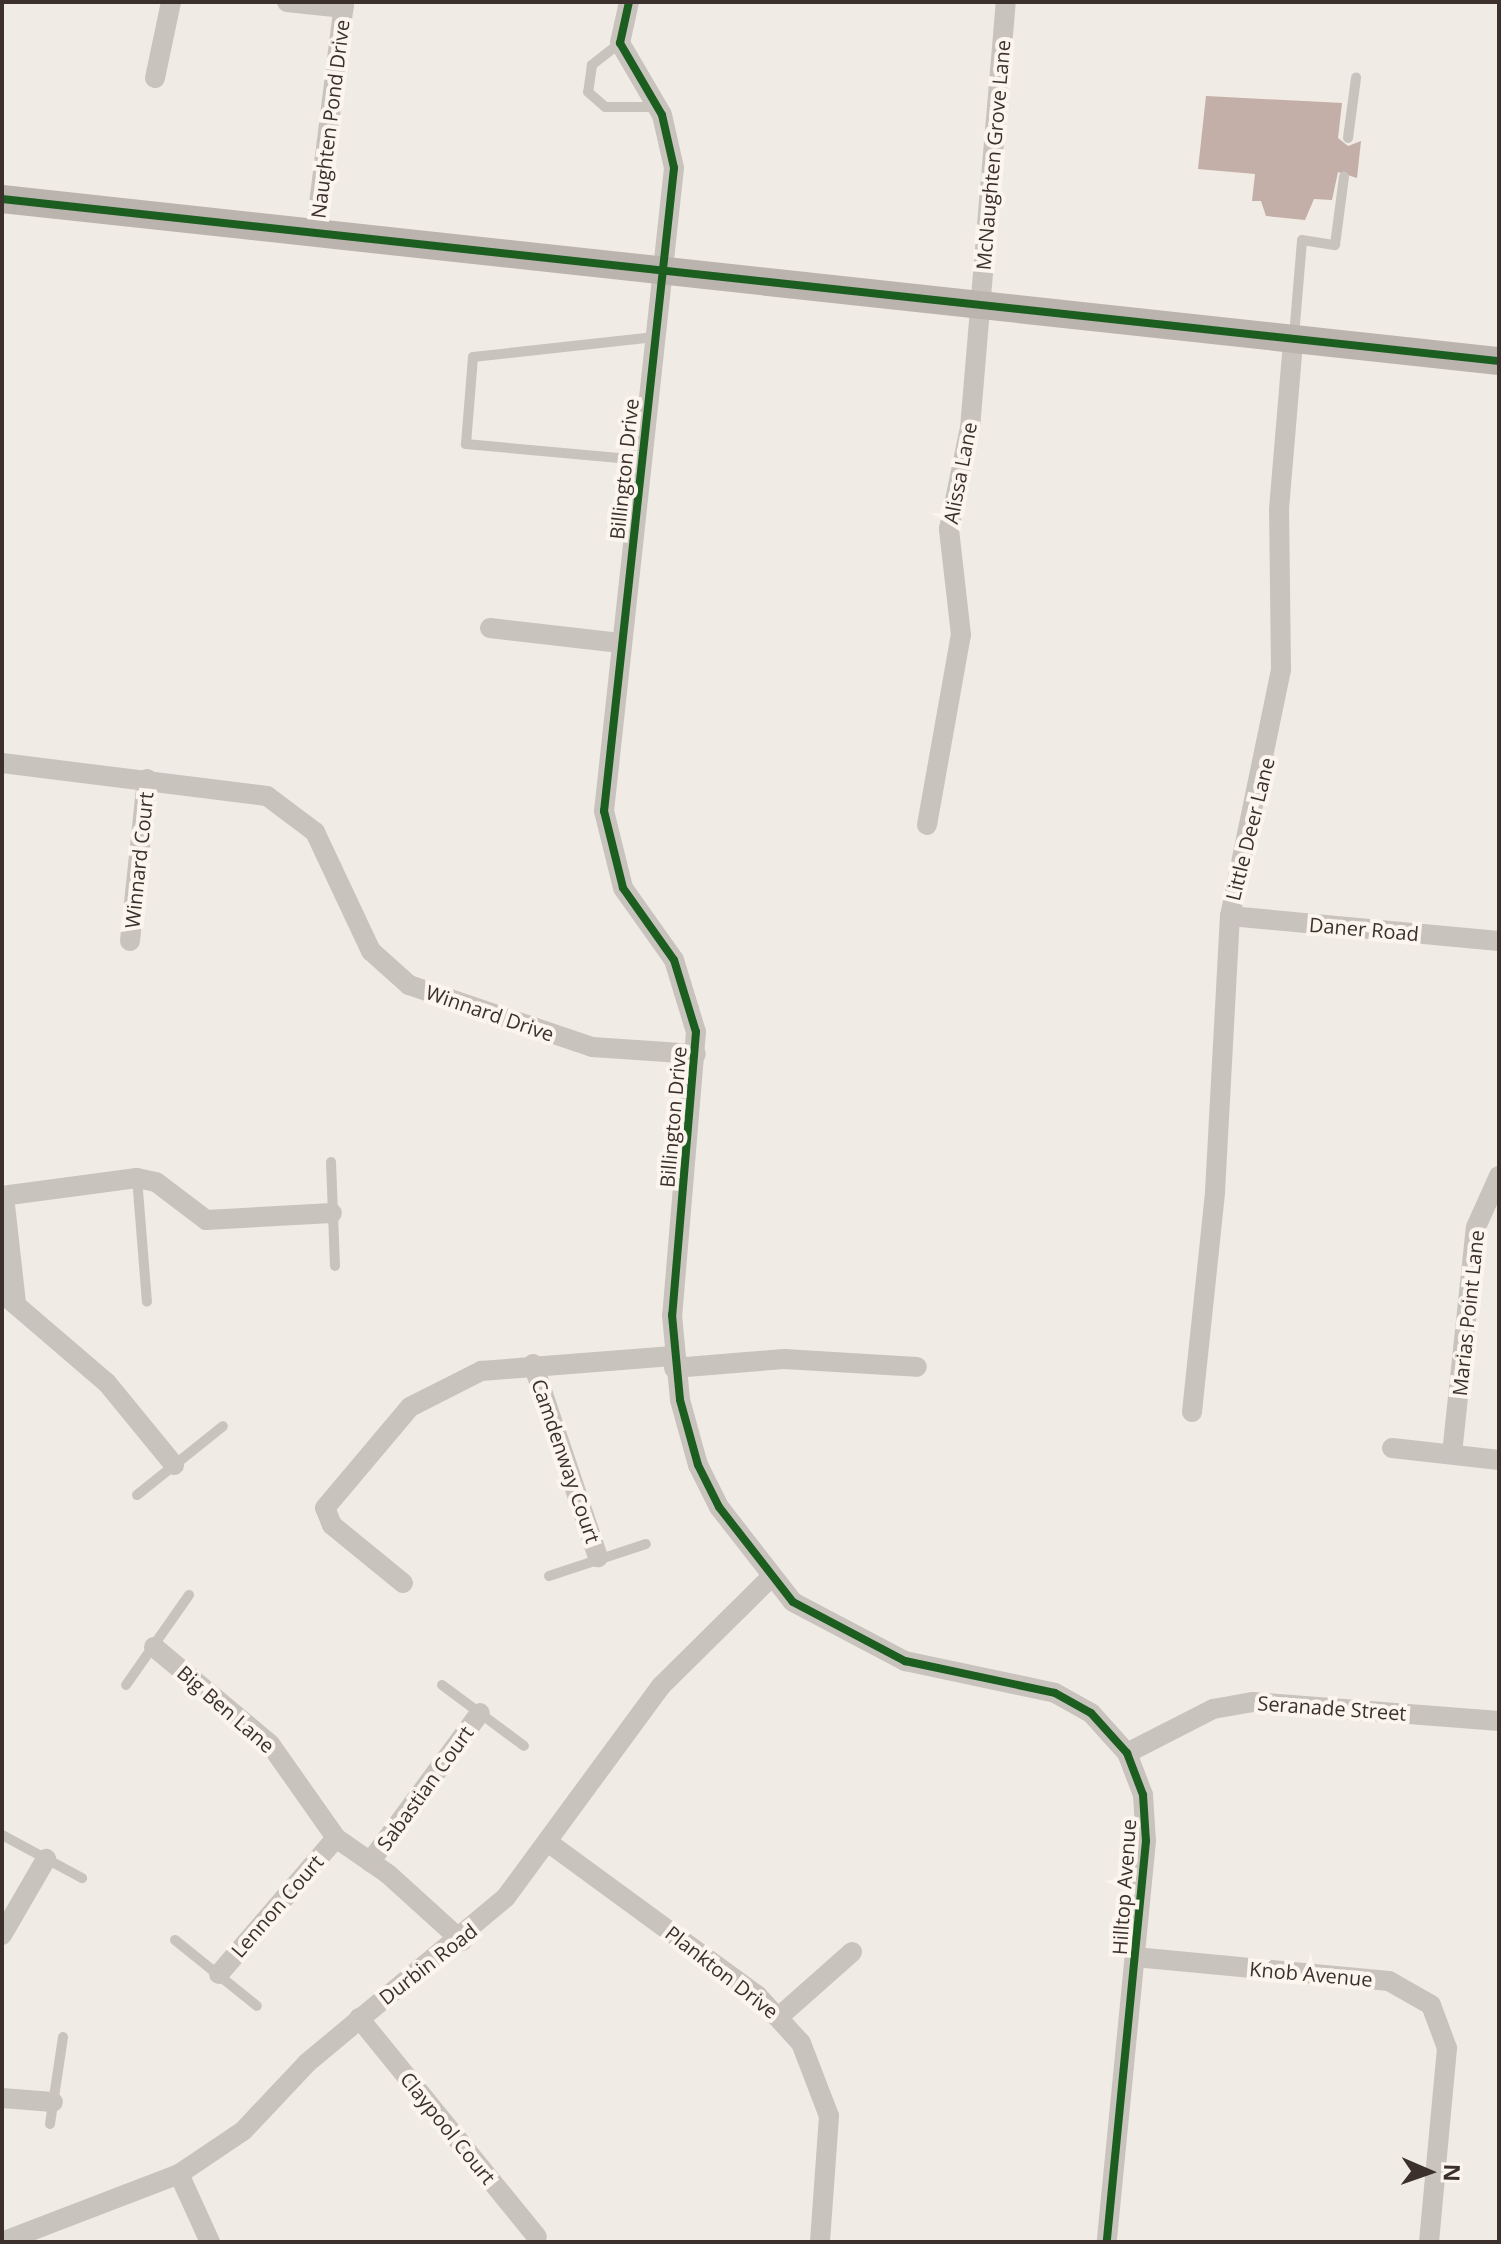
<!DOCTYPE html>
<html>
<head>
<meta charset="utf-8">
<style>
	body { margin:0 }
	#map { position:relative; width:1501px; height:2244px; overflow:hidden; background:#f0ebe5; font-family:"Open Sans",sans-serif }
	div>[style] { position:absolute }
	[style*='--x'] { left:calc(var(--x)*1px); top:calc(var(--y)*1px); width:calc(var(--w)*1px); rotate:calc(var(--a)*1deg) }
	.building>* { inset:0; background:#c3afa7 }
	.lane>* { height:10px; margin:-5px; padding:0 5px; transform-origin:5px; border-radius:5px; background:#c9c3be }
	.street>* { height:20px; margin:-10px; padding:0 10px; transform-origin:10px; border-radius:10px; background:#c9c3be }
	.secondary>* { height:28px; margin:-14px; padding:0 14px; transform-origin:14px; border-radius:14px; background:#bab3ae }
	.cycleway>* { height:8px; margin:-4px; padding:0 4px; transform-origin:4px; border-radius:4px; background:#1b5e20 }
	span { translate:-50% -50%; white-space:nowrap; text-align:center; line-height:1.15; -webkit-text-stroke:8px #fbf5ee; paint-order:stroke }
	.street-label { font-size:20px; color:#3b302b }
	.frame { position:absolute; inset:0; border:4px solid #3b302b; pointer-events:none }
	.north { position:absolute; left:1389px; top:2132px; width:80px; height:80px; -webkit-text-stroke:6px #fbf5ee; paint-order:stroke; rotate:92deg; font-size:22px; font-weight:700; line-height:32px; text-align:center; color:#3b302b }
	.north::after { content:''; display:block; margin:auto; width:28px; height:36px; background:#3b302b; clip-path:polygon(50% 0,100% 100%,50% 72%,0 100%) }
</style>
</head>
<body>
<div id="map">
	<div class="building">
		<div style="clip-path:polygon(1206px 96px,1342px 103px,1338px 138px,1348px 146px,1361px 141px,1357px 178px,1338px 172px,1332px 200px,1314px 199px,1305px 220px,1266px 216px,1261px 201px,1252px 201px,1255px 174px,1198px 169px)"></div>
	</div>
	<div class="lane">
		<div style="--x:620;--y:43;--w:36;--a:142"></div>
		<div style="--x:592;--y:65;--w:27;--a:98"></div>
		<div style="--x:588;--y:92;--w:23;--a:41"></div>
		<div style="--x:605;--y:107;--w:53;--a:0"></div>
		<div style="--x:1348;--y:138;--w:61;--a:-82.4"></div>
		<div style="--x:1294;--y:336;--w:96;--a:-85.2"></div>
		<div style="--x:1302;--y:240;--w:33;--a:9"></div>
		<div style="--x:1335;--y:245;--w:69;--a:-82.5"></div>
		<div style="--x:641;--y:460;--w:176;--a:-174.8"></div>
		<div style="--x:466;--y:444;--w:87;--a:-85.4"></div>
		<div style="--x:473;--y:357;--w:183;--a:-6.3"></div>
		<div style="--x:331;--y:1162;--w:104;--a:87.8"></div>
		<div style="--x:137;--y:1178;--w:124;--a:85.4"></div>
		<div style="--x:137;--y:1495;--w:110;--a:-38.7"></div>
		<div style="--x:549;--y:1576;--w:102;--a:-18.3"></div>
		<div style="--x:126;--y:1685;--w:110;--a:-55"></div>
		<div style="--x:442;--y:1685;--w:102;--a:36.6"></div>
		<div style="--x:2;--y:1835;--w:91;--a:28.3"></div>
		<div style="--x:175;--y:1940;--w:105;--a:38.8"></div>
		<div style="--x:50;--y:2124;--w:88;--a:-81.5"></div>
	</div>
	<div class="street">
		<div style="--x:287;--y:2;--w:57;--a:6"></div>
		<div style="--x:629;--y:2;--w:42;--a:102.4"></div>
		<div style="--x:620;--y:43;--w:83;--a:59.7"></div>
		<div style="--x:662;--y:115;--w:54;--a:77.2"></div>
		<div style="--x:674;--y:168;--w:647;--a:96.21"></div>
		<div style="--x:604;--y:811;--w:79;--a:76.1"></div>
		<div style="--x:623;--y:888;--w:88;--a:54.7"></div>
		<div style="--x:674;--y:960;--w:75;--a:73"></div>
		<div style="--x:696;--y:1032;--w:284;--a:94.8"></div>
		<div style="--x:672;--y:1315;--w:85;--a:84.6"></div>
		<div style="--x:680;--y:1400;--w:67;--a:74.5"></div>
		<div style="--x:698;--y:1465;--w:47;--a:63.4"></div>
		<div style="--x:719;--y:1507;--w:120;--a:52.1"></div>
		<div style="--x:793;--y:1602;--w:127;--a:27.8"></div>
		<div style="--x:905;--y:1661;--w:153;--a:12"></div>
		<div style="--x:1055;--y:1693;--w:41;--a:29.1"></div>
		<div style="--x:1091;--y:1713;--w:54;--a:48"></div>
		<div style="--x:1127;--y:1753;--w:45;--a:69.1"></div>
		<div style="--x:1143;--y:1795;--w:46;--a:86.3"></div>
		<div style="--x:1146;--y:1841;--w:403;--a:95.6"></div>
		<div style="--x:155;--y:78;--w:78;--a:-78.1"></div>
		<div style="--x:315;--y:236;--w:236;--a:-82.9"></div>
		<div style="--x:490;--y:628;--w:131;--a:6.6"></div>
		<div style="--x:2;--y:763;--w:267;--a:7.1"></div>
		<div style="--x:267;--y:796;--w:60;--a:36.9"></div>
		<div style="--x:315;--y:832;--w:132;--a:64.8"></div>
		<div style="--x:371;--y:951;--w:51;--a:41.8"></div>
		<div style="--x:409;--y:985;--w:193;--a:18.7"></div>
		<div style="--x:592;--y:1047;--w:104;--a:3.9"></div>
		<div style="--x:927;--y:825;--w:193;--a:-79.9"></div>
		<div style="--x:961;--y:635;--w:107;--a:-96.5"></div>
		<div style="--x:949;--y:529;--w:103;--a:-78.3"></div>
		<div style="--x:970;--y:428;--w:428;--a:-85.2"></div>
		<div style="--x:1230;--y:916;--w:270;--a:5.3"></div>
		<div style="--x:130;--y:941;--w:163;--a:-84"></div>
		<div style="--x:2;--y:1196;--w:136;--a:-7.6"></div>
		<div style="--x:137;--y:1178;--w:19;--a:12"></div>
		<div style="--x:156;--y:1182;--w:63;--a:37.2"></div>
		<div style="--x:206;--y:1220;--w:126;--a:-3.2"></div>
		<div style="--x:4;--y:1196;--w:108;--a:83.6"></div>
		<div style="--x:2;--y:1293;--w:138;--a:40.6"></div>
		<div style="--x:107;--y:1383;--w:106;--a:50.7"></div>
		<div style="--x:533;--y:1364;--w:204;--a:71.4"></div>
		<div style="--x:674;--y:1368;--w:110;--a:-4.7"></div>
		<div style="--x:784;--y:1359;--w:133;--a:3.4"></div>
		<div style="--x:1192;--y:1412;--w:221;--a:-84"></div>
		<div style="--x:1215;--y:1192;--w:276;--a:-86.9"></div>
		<div style="--x:1230;--y:916;--w:252;--a:-78.3"></div>
		<div style="--x:1281;--y:669;--w:160;--a:-90.7"></div>
		<div style="--x:1279;--y:509;--w:169;--a:-85.2"></div>
		<div style="--x:1392;--y:1448;--w:108;--a:6.4"></div>
		<div style="--x:1452;--y:1454;--w:228;--a:-84"></div>
		<div style="--x:1476;--y:1227;--w:56;--a:-65.7"></div>
		<div style="--x:403;--y:1583;--w:92;--a:-140.8"></div>
		<div style="--x:332;--y:1525;--w:18;--a:-112"></div>
		<div style="--x:325;--y:1508;--w:132;--a:-49.9"></div>
		<div style="--x:410;--y:1407;--w:80;--a:-26.9"></div>
		<div style="--x:481;--y:1371;--w:192;--a:-4.5"></div>
		<div style="--x:154;--y:1647;--w:151;--a:39.9"></div>
		<div style="--x:270;--y:1744;--w:115;--a:54.9"></div>
		<div style="--x:336;--y:1838;--w:63;--a:34.7"></div>
		<div style="--x:388;--y:1874;--w:100;--a:42.2"></div>
		<div style="--x:1127;--y:1753;--w:97;--a:-27.1"></div>
		<div style="--x:1213;--y:1709;--w:41;--a:-9.9"></div>
		<div style="--x:1253;--y:1702;--w:247;--a:4.4"></div>
		<div style="--x:549;--y:1843;--w:258;--a:36.2"></div>
		<div style="--x:757;--y:1995;--w:65;--a:47.5"></div>
		<div style="--x:801;--y:2043;--w:78;--a:69"></div>
		<div style="--x:829;--y:2116;--w:126;--a:94.1"></div>
		<div style="--x:370;--y:1862;--w:185;--a:-53.6"></div>
		<div style="--x:2;--y:1935;--w:88;--a:-59.9"></div>
		<div style="--x:1135;--y:1957;--w:255;--a:5.4"></div>
		<div style="--x:1389;--y:1981;--w:48;--a:29.7"></div>
		<div style="--x:1431;--y:2005;--w:46;--a:69.6"></div>
		<div style="--x:1447;--y:2048;--w:195;--a:95.3"></div>
		<div style="--x:219;--y:1974;--w:179;--a:-49.3"></div>
		<div style="--x:781;--y:2015;--w:95;--a:-41.6"></div>
		<div style="--x:359;--y:2018;--w:282;--a:50.9"></div>
		<div style="--x:2;--y:2098;--w:51;--a:4.5"></div>
		<div style="--x:179;--y:2174;--w:75;--a:65.5"></div>
		<div style="--x:2;--y:2242;--w:190;--a:-21"></div>
		<div style="--x:179;--y:2174;--w:77;--a:-33.9"></div>
		<div style="--x:243;--y:2131;--w:93;--a:-46.7"></div>
		<div style="--x:307;--y:2063;--w:259;--a:-39.8"></div>
		<div style="--x:506;--y:1897;--w:262;--a:-53.7"></div>
		<div style="--x:661;--y:1686;--w:152;--a:-44.7"></div>
	</div>
	<div class="secondary">
		<div style="--x:2;--y:199;--w:1506;--a:6.18"></div>
	</div>
	<div class="cycleway">
		<div style="--x:629;--y:2;--w:42;--a:102.4"></div>
		<div style="--x:620;--y:43;--w:83;--a:59.7"></div>
		<div style="--x:662;--y:115;--w:54;--a:77.2"></div>
		<div style="--x:674;--y:168;--w:647;--a:96.21"></div>
		<div style="--x:604;--y:811;--w:79;--a:76.1"></div>
		<div style="--x:623;--y:888;--w:88;--a:54.7"></div>
		<div style="--x:674;--y:960;--w:75;--a:73"></div>
		<div style="--x:696;--y:1032;--w:284;--a:94.8"></div>
		<div style="--x:672;--y:1315;--w:85;--a:84.6"></div>
		<div style="--x:680;--y:1400;--w:67;--a:74.5"></div>
		<div style="--x:698;--y:1465;--w:47;--a:63.4"></div>
		<div style="--x:719;--y:1507;--w:120;--a:52.1"></div>
		<div style="--x:793;--y:1602;--w:127;--a:27.8"></div>
		<div style="--x:905;--y:1661;--w:153;--a:12"></div>
		<div style="--x:1055;--y:1693;--w:41;--a:29.1"></div>
		<div style="--x:1091;--y:1713;--w:54;--a:48"></div>
		<div style="--x:1127;--y:1753;--w:45;--a:69.1"></div>
		<div style="--x:1143;--y:1795;--w:46;--a:86.3"></div>
		<div style="--x:1146;--y:1841;--w:403;--a:95.6"></div>
		<div style="--x:2;--y:199;--w:1506;--a:6.18"></div>
	</div>
	<div class="street-label">
		<span style="left:330px;top:119px;rotate:-83deg">Naughten Pond Drive</span>
		<span style="left:993px;top:155px;rotate:-85deg">McNaughten Grove Lane</span>
		<span style="left:624px;top:469px;rotate:-84deg">Billington Drive</span>
		<span style="left:960px;top:473px;rotate:-79deg">Alissa Lane</span>
		<span style="left:1250px;top:829px;rotate:-76deg">Little Deer Lane</span>
		<span style="left:139px;top:860px;rotate:-84deg">Winnard Court</span>
		<span style="left:1364px;top:929px;rotate:5deg">Daner Road</span>
		<span style="left:490px;top:1013px;rotate:19deg">Winnard Drive</span>
		<span style="left:673px;top:1117px;rotate:-85deg">Billington Drive</span>
		<span style="left:1468px;top:1313px;rotate:-84deg">Marias Point Lane</span>
		<span style="left:566px;top:1461px;rotate:71deg">Camdenway Court</span>
		<span style="left:1332px;top:1708px;rotate:4deg">Seranade Street</span>
		<span style="left:226px;top:1709px;rotate:41deg">Big Ben Lane</span>
		<span style="left:425px;top:1788px;rotate:-54deg">Sabastian Court</span>
		<span style="left:1124px;top:1887px;rotate:-86deg">Hilltop Avenue</span>
		<span style="left:277px;top:1906px;rotate:-49deg">Lennon Court</span>
		<span style="left:428px;top:1964px;rotate:-38deg">Durbin Road</span>
		<span style="left:722px;top:1972px;rotate:38deg">Plankton Drive</span>
		<span style="left:1311px;top:1974px;rotate:5deg">Knob Avenue</span>
		<span style="left:448px;top:2128px;rotate:51deg">Claypool Court</span>
	</div>
	<div class="frame"></div>
	<div class="north">N</div>
</div>
</body>
</html>
